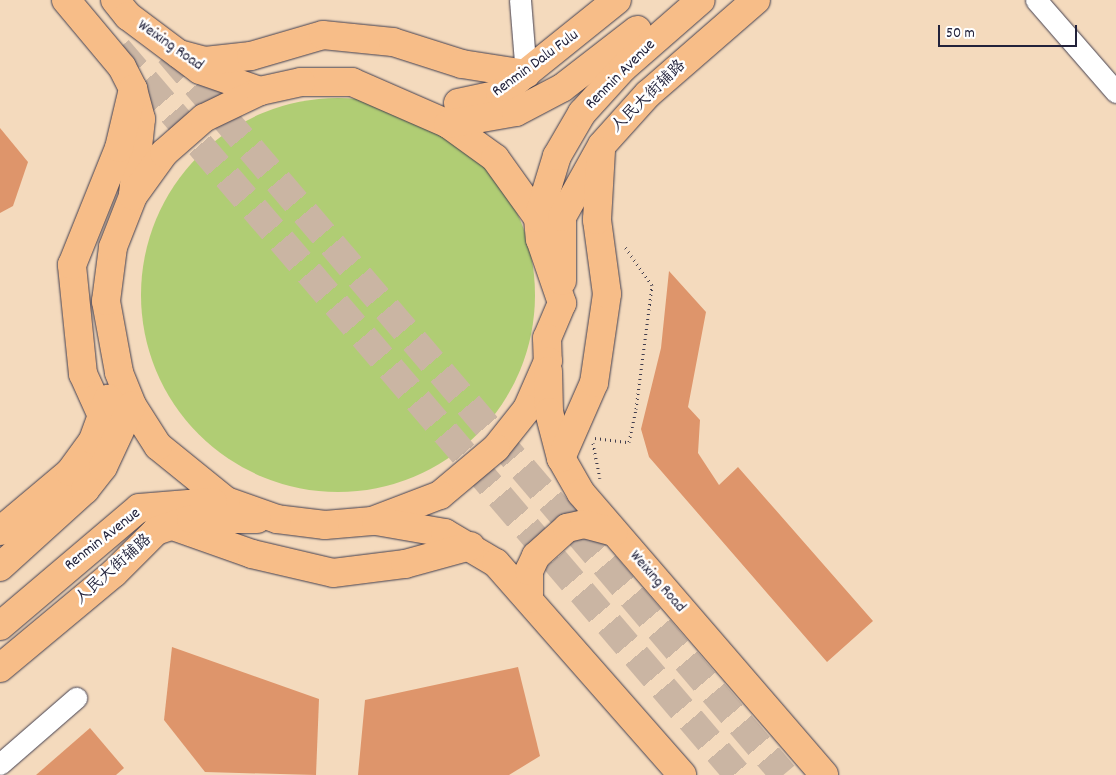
<!DOCTYPE html>
<html>
<head>
<meta charset="utf-8">
<style>
	body { margin:0 }
	#map { position:relative; width:1116px; height:775px; overflow:hidden; background:#f4dabd; font-family:Dekko,"LXGW WenKai TC",sans-serif }
	div>[style] { position:absolute }
	[style*='--x'] { left:calc(var(--x)*1px); top:calc(var(--y)*1px); width:calc(var(--w)*1px); rotate:calc(var(--a)*1deg) }
	.green>* { inset:0; background:#b0cd74 }
	.round { border-radius:50% }
	.building>* { inset:0; background:#de956b }
	.highway-tunnel>* { height:28px; margin-top:-14px; transform-origin:0; background:repeating-linear-gradient(90deg,#cab5a3 0 28px,transparent 0 42px) }
	.path>* { height:3px; margin-top:-1.5px; transform-origin:0; background:repeating-linear-gradient(90deg,#423e4e 0 1px,transparent 0 5px) }
	.roads { filter:drop-shadow(0 0 1px #423e4e) drop-shadow(0 0 1px #423e4e) }
	.minor>* { height:21px; margin:-10.5px; padding:0 10.5px; transform-origin:10.5px; border-radius:10.5px; background:#fff }
	.major>* { height:28px; margin:-14px; padding:0 14px; transform-origin:14px; border-radius:14px; background:#f7bd88 }
	span { translate:-50% -50%; white-space:nowrap; text-align:center; line-height:1.15; -webkit-text-stroke:5px #fff; paint-order:stroke }
	.street-label { font-size:16px; color:#22223b }
	.scale { position:absolute; left:938px; top:25px; width:139px; height:22px; box-sizing:border-box; border:2px solid #22223b; border-top:0; padding-left:6px; font-size:15px; line-height:18px; white-space:nowrap; color:#22223b; -webkit-text-stroke:4px #fff; paint-order:stroke }
</style>
</head>
<body>
<div id="map">
	<div class="green">
		<div class="round" style="left:141px;top:98px;width:394px;height:394px"></div>
	</div>
	<div class="building">
		<div style="clip-path:polygon(0 128px,28px 162px,13px 206px,0 213px)"></div>
		<div style="clip-path:polygon(669px 271px,706px 312px,688px 407px,700px 420px,698px 453px,719px 485px,738px 467px,873px 621px,827px 662px,649px 457px,641px 429px,661px 348px)"></div>
		<div style="clip-path:polygon(172px 647px,319px 699px,316px 775px,205px 772px,164px 720px)"></div>
		<div style="clip-path:polygon(518px 667px,540px 756px,509px 775px,358px 775px,365px 700px)"></div>
		<div style="clip-path:polygon(90px 728px,124px 768px,116px 775px,36px 775px)"></div>
	</div>
	<div class="highway-tunnel">
		<div style="--x:118;--y:49;--w:955;--a:49.5"></div>
		<div style="--x:169;--y:53;--w:948;--a:49.58"></div>
	</div>
	<div class="path">
		<div style="--x:595;--y:438;--w:34;--a:7"></div>
		<div style="--x:629;--y:442;--w:34;--a:-78"></div>
		<div style="--x:636;--y:409;--w:125;--a:-82.6"></div>
		<div style="--x:652;--y:285;--w:47;--a:-125.4"></div>
		<div style="--x:593;--y:443;--w:36;--a:79"></div>
	</div>
	<div class="roads">
		<div class="minor">
			<div style="--x:520;--y:0;--w:74;--a:85.4"></div>
			<div style="--x:1036;--y:0;--w:122;--a:49"></div>
			<div style="--x:0;--y:764;--w:101;--a:-41"></div>
		</div>
		<div class="major">
			<div style="--x:66;--y:0;--w:87;--a:50.1"></div>
			<div style="--x:122;--y:67;--w:25;--a:63"></div>
			<div style="--x:133;--y:89;--w:31;--a:75"></div>
			<div style="--x:141;--y:119;--w:75;--a:96.1"></div>
			<div style="--x:115;--y:0;--w:21;--a:51"></div>
			<div style="--x:128;--y:16;--w:90;--a:36.9"></div>
			<div style="--x:200;--y:70;--w:64;--a:19.3"></div>
			<div style="--x:179;--y:54;--w:27;--a:15"></div>
			<div style="--x:205;--y:61;--w:46;--a:-6.2"></div>
			<div style="--x:251;--y:56;--w:75;--a:-16.3"></div>
			<div style="--x:323;--y:35;--w:70;--a:5.7"></div>
			<div style="--x:393;--y:42;--w:72;--a:17.7"></div>
			<div style="--x:462;--y:64;--w:65;--a:8.9"></div>
			<div style="--x:301;--y:82;--w:51;--a:0"></div>
			<div style="--x:352;--y:82;--w:105;--a:23.6"></div>
			<div style="--x:448;--y:124;--w:58;--a:35.9"></div>
			<div style="--x:495;--y:158;--w:74;--a:54.4"></div>
			<div style="--x:538;--y:218;--w:21;--a:85"></div>
			<div style="--x:540;--y:239;--w:68;--a:71"></div>
			<div style="--x:562;--y:303;--w:38;--a:113"></div>
			<div style="--x:547;--y:338;--w:23;--a:88"></div>
			<div style="--x:548;--y:361;--w:52;--a:113.6"></div>
			<div style="--x:527;--y:409;--w:50;--a:128.5"></div>
			<div style="--x:496;--y:448;--w:73;--a:140"></div>
			<div style="--x:440;--y:495;--w:73;--a:159.1"></div>
			<div style="--x:372;--y:521;--w:47;--a:175.1"></div>
			<div style="--x:325;--y:525;--w:48;--a:-172.9"></div>
			<div style="--x:277;--y:519;--w:54;--a:-160.6"></div>
			<div style="--x:226;--y:501;--w:87;--a:-141"></div>
			<div style="--x:158;--y:446;--w:49;--a:-122.4"></div>
			<div style="--x:132;--y:405;--w:35;--a:-112"></div>
			<div style="--x:119;--y:372;--w:72;--a:-100.4"></div>
			<div style="--x:106;--y:301;--w:54;--a:-82.6"></div>
			<div style="--x:113;--y:247;--w:55;--a:-68.6"></div>
			<div style="--x:133;--y:196;--w:53;--a:-54.2"></div>
			<div style="--x:164;--y:153;--w:53;--a:-41.2"></div>
			<div style="--x:204;--y:118;--w:62;--a:-25.7"></div>
			<div style="--x:260;--y:91;--w:42;--a:-12.4"></div>
			<div style="--x:458;--y:103;--w:43;--a:-12.1"></div>
			<div style="--x:500;--y:94;--w:150;--a:-38.8"></div>
			<div style="--x:448;--y:124;--w:69;--a:-10"></div>
			<div style="--x:516;--y:112;--w:52;--a:-27.6"></div>
			<div style="--x:562;--y:88;--w:95;--a:-37.7"></div>
			<div style="--x:538;--y:218;--w:65;--a:-73"></div>
			<div style="--x:557;--y:156;--w:50;--a:-59.8"></div>
			<div style="--x:582;--y:113;--w:61;--a:-47.7"></div>
			<div style="--x:623;--y:68;--w:103;--a:-41.1"></div>
			<div style="--x:562;--y:281;--w:64;--a:-90"></div>
			<div style="--x:562;--y:217;--w:82;--a:-60.9"></div>
			<div style="--x:602;--y:145;--w:69;--a:-48"></div>
			<div style="--x:648;--y:94;--w:143;--a:-41"></div>
			<div style="--x:548;--y:371;--w:41;--a:88.6"></div>
			<div style="--x:549;--y:412;--w:48;--a:75.4"></div>
			<div style="--x:561;--y:458;--w:40;--a:60.3"></div>
			<div style="--x:581;--y:493;--w:372;--a:49.2"></div>
			<div style="--x:102;--y:416;--w:46;--a:-114.3"></div>
			<div style="--x:83;--y:374;--w:110;--a:-95.8"></div>
			<div style="--x:72;--y:265;--w:126;--a:-68.1"></div>
			<div style="--x:119;--y:148;--w:61;--a:-76.7"></div>
			<div style="--x:561;--y:458;--w:82;--a:-66.3"></div>
			<div style="--x:594;--y:383;--w:90;--a:-81.7"></div>
			<div style="--x:607;--y:294;--w:75;--a:-97.7"></div>
			<div style="--x:597;--y:220;--w:69;--a:-86.7"></div>
			<div style="--x:376;--y:521;--w:70;--a:9.9"></div>
			<div style="--x:445;--y:533;--w:59;--a:30.5"></div>
			<div style="--x:496;--y:563;--w:282;--a:48.7"></div>
			<div style="--x:173;--y:526;--w:84;--a:19.5"></div>
			<div style="--x:252;--y:554;--w:83;--a:13.2"></div>
			<div style="--x:333;--y:573;--w:73;--a:-7.1"></div>
			<div style="--x:405;--y:564;--w:68;--a:-15.3"></div>
			<div style="--x:0;--y:531;--w:92;--a:-40.1"></div>
			<div style="--x:70;--y:472;--w:39;--a:-54"></div>
			<div style="--x:93;--y:440;--w:44;--a:-69.9"></div>
			<div style="--x:0;--y:567;--w:115;--a:-42.2"></div>
			<div style="--x:85;--y:490;--w:29;--a:-52"></div>
			<div style="--x:103;--y:467;--w:68;--a:-64.9"></div>
			<div style="--x:529;--y:599;--w:28;--a:-90"></div>
			<div style="--x:529;--y:571;--w:17;--a:-65"></div>
			<div style="--x:536;--y:556;--w:42;--a:-42.1"></div>
			<div style="--x:567;--y:528;--w:17;--a:-13"></div>
			<div style="--x:584;--y:524;--w:31;--a:15"></div>
			<div style="--x:0;--y:626;--w:182;--a:-40.3"></div>
			<div style="--x:139;--y:508;--w:74;--a:-4.6"></div>
			<div style="--x:0;--y:668;--w:148;--a:-39.8"></div>
			<div style="--x:114;--y:573;--w:59;--a:-45"></div>
			<div style="--x:156;--y:531;--w:37;--a:-19"></div>
			<div style="--x:191;--y:519;--w:66;--a:0"></div>
		</div>
	</div>
	<div class="street-label">
		<span style="left:170px;top:46px;rotate:35deg">Weixing Road</span>
		<span style="left:536px;top:64px;rotate:-36deg">Renmin Dalu Fulu</span>
		<span style="left:621px;top:75px;rotate:-45deg">Renmin Avenue</span>
		<span style="left:649px;top:97px;rotate:-44deg">人民大街辅路</span>
		<span style="left:103px;top:540px;rotate:-38deg">Renmin Avenue</span>
		<span style="left:114px;top:570px;rotate:-42deg">人民大街辅路</span>
		<span style="left:657px;top:582px;rotate:49deg">Weixing Road</span>
	</div>
	<div class="scale">50 m</div>
</div>
</body>
</html>
